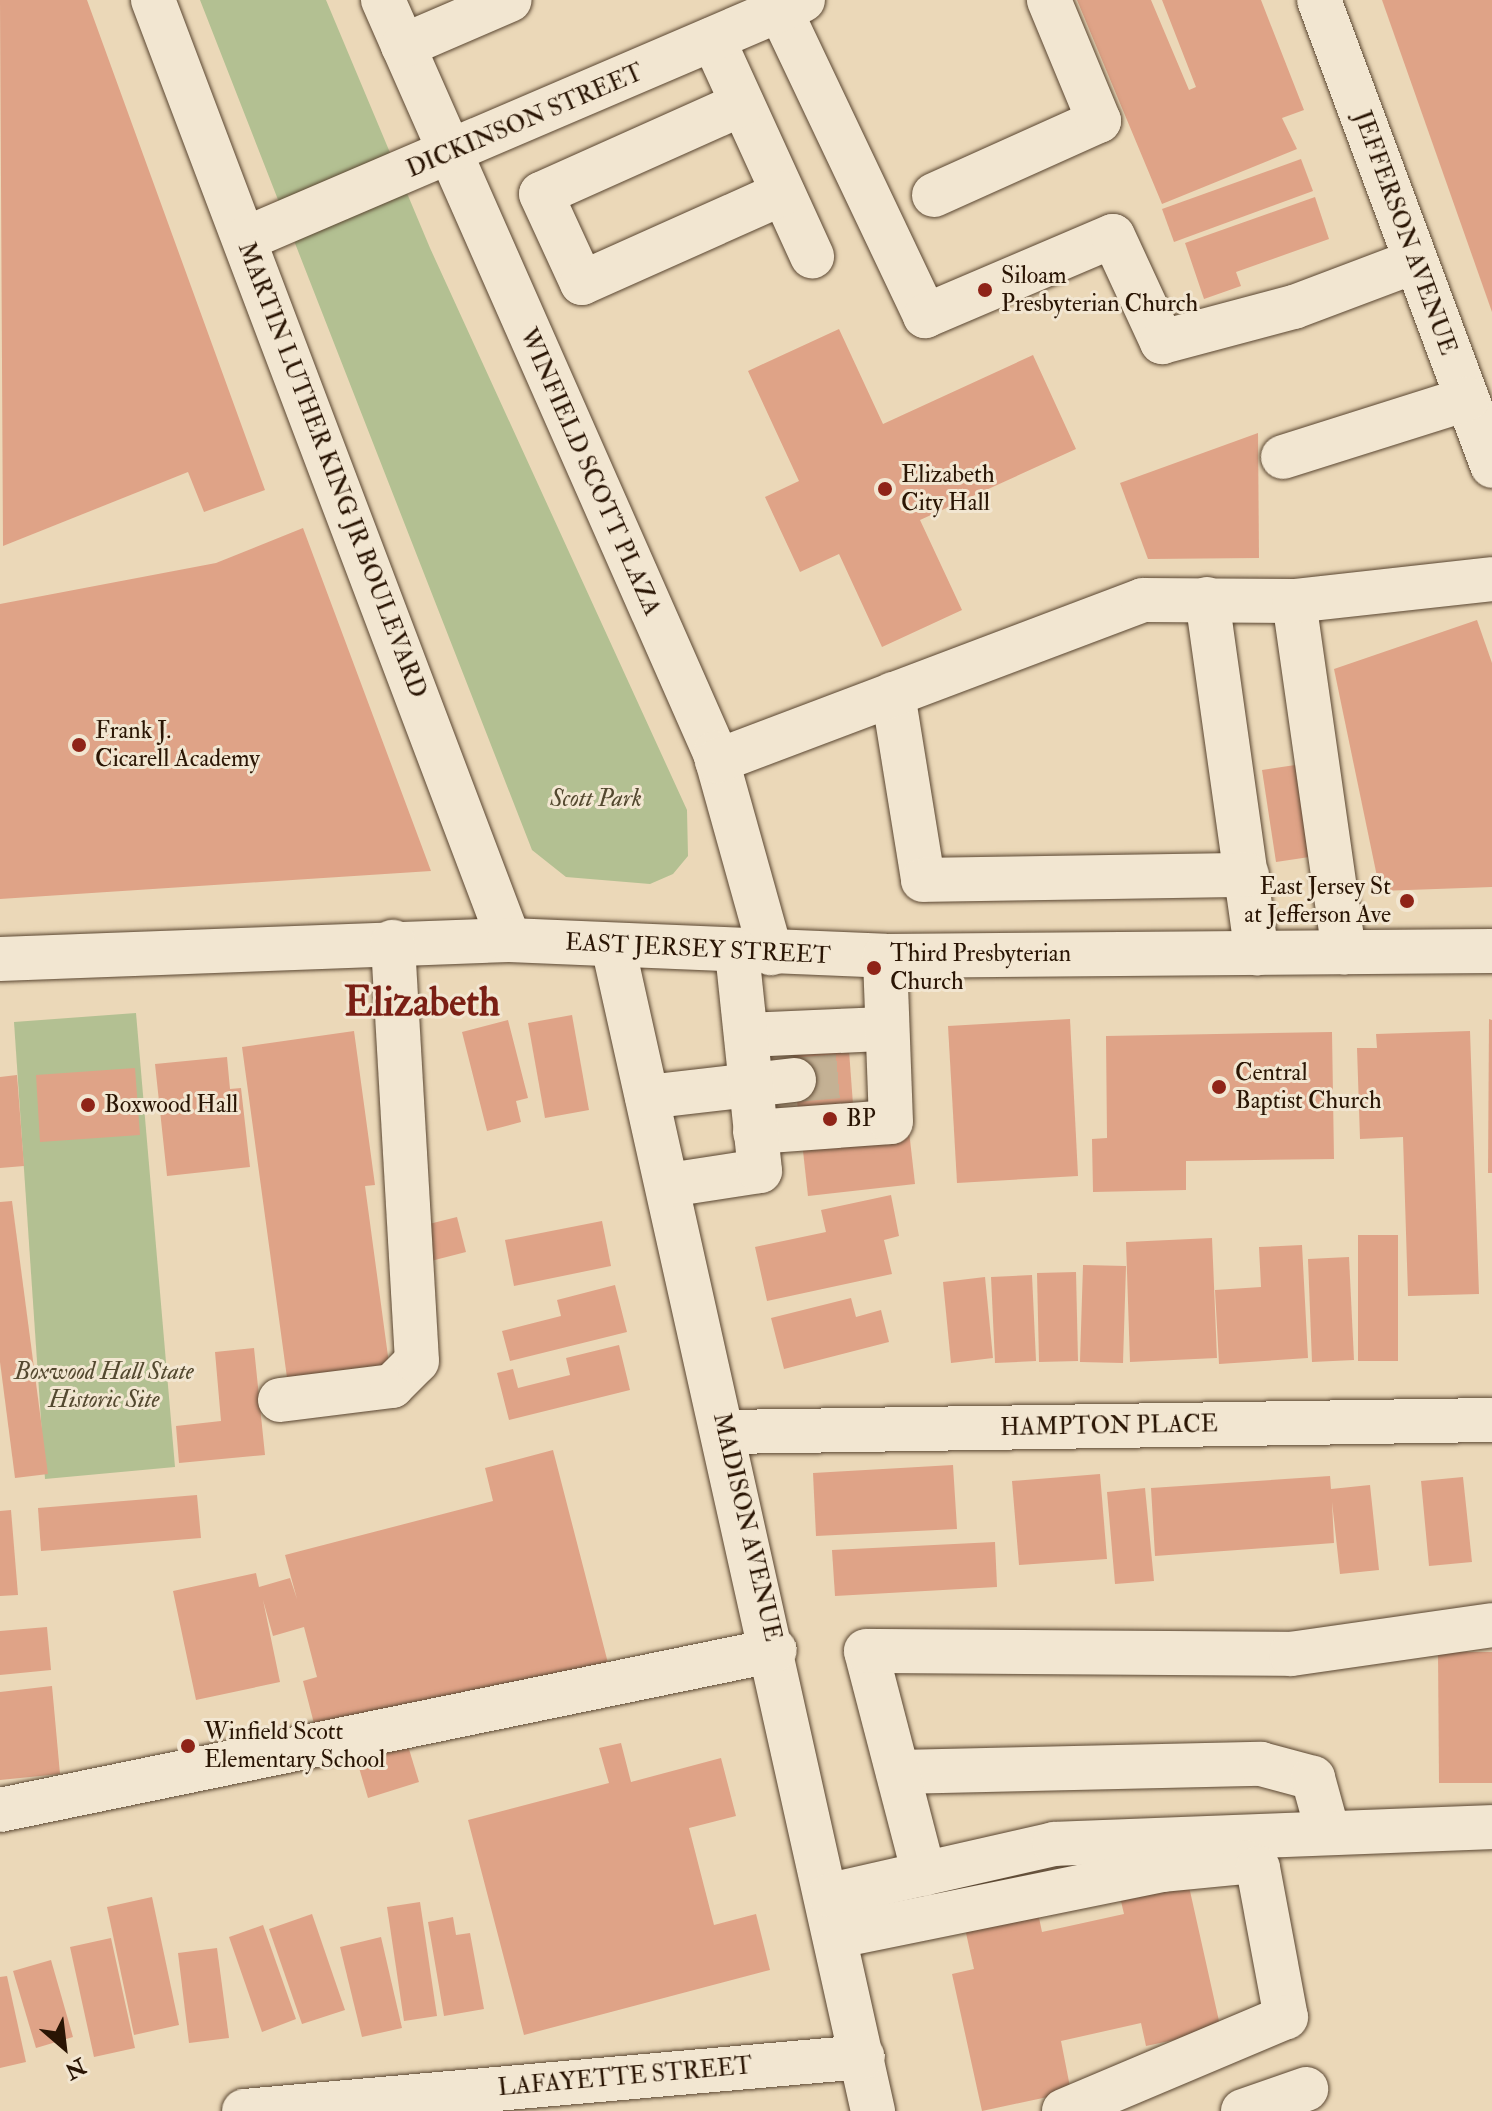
<!DOCTYPE html>
<html>
<head>
<meta charset="utf-8">
<style>
	body { margin:0 }
	#map { position:relative; width:1492px; height:2111px; overflow:hidden; background:#ebd8b8; font-family:"IM FELL Double Pica",serif }
	div>[style] { position:absolute }
	[style*='--x'] { left:calc(var(--x)*1px); top:calc(var(--y)*1px); width:calc(var(--w)*1px); rotate:calc(var(--a)*1deg) }
	.green>* { inset:0; background:#b3c092 }
	.building>* { inset:0; background:#dfa387 }
	.minor-tunnel>* { height:44px; margin-top:-22px; transform-origin:0; background:repeating-linear-gradient(90deg,#c4b194 0 44px,transparent 0 66px) }
	.roads { filter:drop-shadow(0 0 2px #5a4631) drop-shadow(0 0 2px #5a4631) }
	.minor>* { height:44px; margin:-22px; padding:0 22px; transform-origin:22px; border-radius:22px; background:#f2e6d1 }
	.dots>* { width:22px; height:22px; translate:-50% -50%; box-sizing:border-box; border:4px solid #f2e6d1; border-radius:50% }
	span { translate:-50% -50%; white-space:nowrap; text-align:center; line-height:1.15; -webkit-text-stroke:6px #f2e6d1; paint-order:stroke }
	.street-label { font-size:24px; color:#2a1504 }
	.poi-label { font-size:24px; color:#2a1504 }
	.left { translate:0 -50%; text-align:left }
	.right { translate:-100% -50%; text-align:right }
	.park-label { font-size:24px; color:#53482f; font-style:italic }
	.town-label { font-size:40px; color:#7a1f14; font-weight:700 }
	.north { position:absolute; left:24px; top:2007px; width:80px; height:80px; -webkit-text-stroke:6px #f2e6d1; paint-order:stroke; rotate:152deg; font-size:22px; font-weight:700; line-height:32px; text-align:center; color:#2a1504 }
	.north::after { content:''; display:block; margin:auto; width:28px; height:36px; background:#2a1504; clip-path:polygon(50% 0,100% 100%,50% 72%,0 100%) }
</style>
</head>
<body>
<div id="map">
	<div class="green">
		<div style="clip-path:polygon(200px 0,326px 0,430px 248px,687px 810px,688px 856px,673px 874px,650px 884px,566px 877px,532px 850px)"></div>
		<div style="clip-path:polygon(136px 1013px,175px 1467px,45px 1479px,14px 1022px)"></div>
	</div>
	<div class="building">
		<div style="clip-path:polygon(0 0,87px 0,265px 490px,204px 512px,188px 472px,3px 546px)"></div>
		<div style="clip-path:polygon(1077px 0,1151px 0,1189px 90px,1196px 87px,1162px 0,1261px 0,1304px 110px,1282px 118px,1297px 149px,1162px 204px)"></div>
		<div style="clip-path:polygon(1382px 0,1492px 0,1492px 312px)"></div>
		<div style="clip-path:polygon(1301px 159px,1313px 191px,1174px 242px,1162px 209px)"></div>
		<div style="clip-path:polygon(1315px 197px,1329px 239px,1236px 272px,1241px 286px,1204px 299px,1185px 243px)"></div>
		<div style="clip-path:polygon(839px 329px,883px 424px,1033px 355px,1076px 449px,920px 520px,962px 610px,882px 647px,839px 554px,800px 572px,765px 497px,799px 481px,748px 371px)"></div>
		<div style="clip-path:polygon(1258px 433px,1259px 558px,1148px 559px,1120px 483px)"></div>
		<div style="clip-path:polygon(303px 528px,431px 871px,0 899px,0 604px,216px 563px)"></div>
		<div style="clip-path:polygon(1477px 620px,1492px 663px,1492px 887px,1380px 891px,1334px 669px)"></div>
		<div style="clip-path:polygon(1302px 764px,1316px 856px,1276px 862px,1262px 770px)"></div>
		<div style="clip-path:polygon(572px 1015px,589px 1110px,545px 1118px,528px 1023px)"></div>
		<div style="clip-path:polygon(1070px 1019px,1078px 1176px,957px 1183px,948px 1026px)"></div>
		<div style="clip-path:polygon(1489px 1019px,1492px 1020px,1492px 1173px,1488px 1173px)"></div>
		<div style="clip-path:polygon(508px 1020px,528px 1098px,516px 1101px,521px 1122px,487px 1131px,462px 1032px)"></div>
		<div style="clip-path:polygon(354px 1031px,375px 1185px,365px 1186px,390px 1371px,288px 1385px,242px 1047px)"></div>
		<div style="clip-path:polygon(1470px 1031px,1479px 1294px,1408px 1296px,1403px 1137px,1360px 1139px,1357px 1048px,1377px 1048px,1376px 1034px)"></div>
		<div style="clip-path:polygon(1332px 1032px,1334px 1159px,1186px 1161px,1186px 1190px,1093px 1192px,1092px 1139px,1107px 1138px,1106px 1036px)"></div>
		<div style="clip-path:polygon(848px 1037px,854px 1118px,799px 1123px,792px 1042px)"></div>
		<div style="clip-path:polygon(227px 1057px,230px 1089px,241px 1088px,250px 1167px,167px 1176px,155px 1064px)"></div>
		<div style="clip-path:polygon(135px 1068px,140px 1135px,40px 1142px,36px 1075px)"></div>
		<div style="clip-path:polygon(17px 1075px,24px 1166px,0 1168px,0 1077px)"></div>
		<div style="clip-path:polygon(909px 1131px,915px 1184px,808px 1196px,802px 1142px)"></div>
		<div style="clip-path:polygon(891px 1195px,899px 1236px,884px 1240px,892px 1274px,767px 1301px,755px 1247px,826px 1232px,821px 1210px)"></div>
		<div style="clip-path:polygon(12px 1201px,48px 1474px,15px 1478px,0 1362px,0 1202px)"></div>
		<div style="clip-path:polygon(457px 1217px,466px 1252px,427px 1262px,417px 1227px)"></div>
		<div style="clip-path:polygon(602px 1221px,611px 1266px,514px 1286px,505px 1240px)"></div>
		<div style="clip-path:polygon(1358px 1235px,1398px 1235px,1398px 1361px,1358px 1361px)"></div>
		<div style="clip-path:polygon(1212px 1238px,1217px 1358px,1130px 1362px,1126px 1242px)"></div>
		<div style="clip-path:polygon(1302px 1245px,1308px 1358px,1219px 1364px,1215px 1290px,1261px 1287px,1259px 1247px)"></div>
		<div style="clip-path:polygon(1349px 1257px,1354px 1360px,1312px 1362px,1308px 1259px)"></div>
		<div style="clip-path:polygon(1083px 1265px,1126px 1266px,1123px 1363px,1080px 1362px)"></div>
		<div style="clip-path:polygon(1076px 1272px,1078px 1361px,1039px 1362px,1037px 1273px)"></div>
		<div style="clip-path:polygon(1032px 1275px,1036px 1361px,995px 1363px,991px 1277px)"></div>
		<div style="clip-path:polygon(985px 1277px,993px 1358px,951px 1363px,943px 1282px)"></div>
		<div style="clip-path:polygon(615px 1285px,627px 1332px,510px 1361px,502px 1331px,561px 1316px,557px 1300px)"></div>
		<div style="clip-path:polygon(851px 1298px,856px 1317px,881px 1310px,889px 1342px,784px 1369px,771px 1318px)"></div>
		<div style="clip-path:polygon(619px 1345px,630px 1390px,509px 1420px,497px 1373px,513px 1369px,518px 1388px,570px 1375px,566px 1358px)"></div>
		<div style="clip-path:polygon(254px 1348px,265px 1455px,179px 1463px,176px 1426px,221px 1421px,215px 1352px)"></div>
		<div style="clip-path:polygon(553px 1450px,608px 1663px,318px 1739px,303px 1681px,317px 1677px,304px 1627px,273px 1636px,263px 1600px,280px 1682px,196px 1700px,173px 1591px,256px 1573px,259px 1587px,290px 1578px,297px 1599px,285px 1555px,493px 1501px,485px 1468px)"></div>
		<div style="clip-path:polygon(953px 1465px,957px 1529px,816px 1536px,813px 1473px)"></div>
		<div style="clip-path:polygon(1100px 1474px,1107px 1559px,1019px 1565px,1012px 1481px)"></div>
		<div style="clip-path:polygon(1330px 1476px,1331px 1489px,1370px 1485px,1379px 1570px,1340px 1574px,1332px 1502px,1334px 1543px,1155px 1556px,1151px 1488px)"></div>
		<div style="clip-path:polygon(1463px 1477px,1472px 1562px,1429px 1566px,1421px 1481px)"></div>
		<div style="clip-path:polygon(1145px 1488px,1154px 1581px,1115px 1584px,1107px 1492px)"></div>
		<div style="clip-path:polygon(197px 1495px,201px 1538px,41px 1551px,38px 1508px)"></div>
		<div style="clip-path:polygon(11px 1510px,18px 1595px,0 1596px,0 1511px)"></div>
		<div style="clip-path:polygon(995px 1542px,997px 1587px,835px 1596px,832px 1550px)"></div>
		<div style="clip-path:polygon(47px 1627px,51px 1670px,0 1675px,0 1631px)"></div>
		<div style="clip-path:polygon(1438px 1652px,1492px 1652px,1492px 1783px,1439px 1783px)"></div>
		<div style="clip-path:polygon(52px 1686px,60px 1774px,0 1780px,0 1692px)"></div>
		<div style="clip-path:polygon(405px 1736px,419px 1782px,368px 1798px,354px 1751px)"></div>
		<div style="clip-path:polygon(621px 1743px,631px 1782px,721px 1758px,736px 1816px,689px 1828px,714px 1925px,756px 1914px,770px 1970px,524px 2035px,468px 1820px,609px 1783px,599px 1748px)"></div>
		<div style="clip-path:polygon(1188px 1882px,1221px 2030px,1146px 2046px,1141px 2023px,1061px 2041px,1071px 2092px,982px 2111px,952px 1974px,974px 1969px,964px 1924px,1037px 1908px,1042px 1932px,1124px 1914px,1120px 1897px)"></div>
		<div style="clip-path:polygon(152px 1897px,179px 2025px,134px 2035px,107px 1907px)"></div>
		<div style="clip-path:polygon(420px 1902px,437px 2016px,404px 2021px,387px 1907px)"></div>
		<div style="clip-path:polygon(312px 1914px,345px 2010px,302px 2024px,269px 1929px)"></div>
		<div style="clip-path:polygon(453px 1917px,456px 1935px,470px 1933px,484px 2009px,444px 2016px,428px 1922px)"></div>
		<div style="clip-path:polygon(263px 1925px,296px 2019px,262px 2032px,229px 1937px)"></div>
		<div style="clip-path:polygon(381px 1937px,402px 2028px,362px 2037px,340px 1947px)"></div>
		<div style="clip-path:polygon(111px 1938px,135px 2048px,94px 2057px,70px 1947px)"></div>
		<div style="clip-path:polygon(217px 1948px,229px 2038px,189px 2043px,178px 1953px)"></div>
		<div style="clip-path:polygon(51px 1960px,73px 2037px,36px 2048px,13px 1971px)"></div>
		<div style="clip-path:polygon(7px 1976px,26px 2062px,0 2068px,0 1977px)"></div>
	</div>
	<div class="minor-tunnel">
		<div style="--x:794;--y:1080;--w:57;--a:-5"></div>
	</div>
	<div class="roads">
		<div class="minor">
			<div style="--x:153;--y:0;--w:1005;--a:69.26"></div>
			<div style="--x:383;--y:0;--w:823;--a:66.21"></div>
			<div style="--x:715;--y:753;--w:208;--a:74.4"></div>
			<div style="--x:1319;--y:0;--w:497;--a:69.6"></div>
			<div style="--x:780;--y:10;--w:339;--a:64.6"></div>
			<div style="--x:925;--y:316;--w:204;--a:-23.1"></div>
			<div style="--x:1113;--y:236;--w:117;--a:65.2"></div>
			<div style="--x:1162;--y:342;--w:137;--a:-14.9"></div>
			<div style="--x:1294;--y:307;--w:130;--a:-20.7"></div>
			<div style="--x:713;--y:39;--w:239;--a:65.5"></div>
			<div style="--x:403;--y:46;--w:116;--a:-23.3"></div>
			<div style="--x:742;--y:104;--w:220;--a:155.9"></div>
			<div style="--x:541;--y:194;--w:98;--a:65.3"></div>
			<div style="--x:582;--y:283;--w:220;--a:-24.1"></div>
			<div style="--x:934;--y:195;--w:181;--a:-24.2"></div>
			<div style="--x:1099;--y:121;--w:131;--a:-112.5"></div>
			<div style="--x:245;--y:239;--w:607;--a:-23.19"></div>
			<div style="--x:1283;--y:457;--w:193;--a:-17.5"></div>
			<div style="--x:1207;--y:599;--w:358;--a:82"></div>
			<div style="--x:1294;--y:601;--w:355;--a:81.9"></div>
			<div style="--x:893;--y:694;--w:188;--a:80.8"></div>
			<div style="--x:923;--y:880;--w:324;--a:-0.9"></div>
			<div style="--x:717;--y:761;--w:455;--a:-20.7"></div>
			<div style="--x:1143;--y:600;--w:151;--a:0.4"></div>
			<div style="--x:1294;--y:601;--w:199;--a:-6.3"></div>
			<div style="--x:613;--y:946;--w:1194;--a:77.42"></div>
			<div style="--x:0;--y:959;--w:509;--a:-2.14"></div>
			<div style="--x:509;--y:940;--w:376;--a:2.4"></div>
			<div style="--x:885;--y:956;--w:607;--a:-0.47"></div>
			<div style="--x:746;--y:1035;--w:140;--a:-2.5"></div>
			<div style="--x:647;--y:1097;--w:148;--a:-6.6"></div>
			<div style="--x:755;--y:1132;--w:136;--a:-4.2"></div>
			<div style="--x:891;--y:1122;--w:166;--a:-92.1"></div>
			<div style="--x:669;--y:1185;--w:92;--a:-8.7"></div>
			<div style="--x:760;--y:1171;--w:220;--a:-96"></div>
			<div style="--x:280;--y:1400;--w:113;--a:-7.1"></div>
			<div style="--x:392;--y:1386;--w:35;--a:-45"></div>
			<div style="--x:417;--y:1361;--w:420;--a:-93.3"></div>
			<div style="--x:726;--y:1432;--w:766;--a:-0.9"></div>
			<div style="--x:898;--y:1772;--w:363;--a:-1.3"></div>
			<div style="--x:1261;--y:1764;--w:54;--a:15.1"></div>
			<div style="--x:1313;--y:1778;--w:53;--a:74.6"></div>
			<div style="--x:0;--y:1810;--w:791;--a:-11.66"></div>
			<div style="--x:924;--y:1874;--w:230;--a:-104.6"></div>
			<div style="--x:866;--y:1651;--w:425;--a:0.4"></div>
			<div style="--x:1291;--y:1654;--w:203;--a:-8.2"></div>
			<div style="--x:830;--y:1895;--w:230;--a:-12.8"></div>
			<div style="--x:1054;--y:1844;--w:438;--a:-2.2"></div>
			<div style="--x:838;--y:1936;--w:330;--a:-11.5"></div>
			<div style="--x:1161;--y:1870;--w:83;--a:-5.5"></div>
			<div style="--x:1244;--y:1862;--w:15;--a:23"></div>
			<div style="--x:1258;--y:1868;--w:152;--a:79.4"></div>
			<div style="--x:1286;--y:2017;--w:241;--a:157.1"></div>
			<div style="--x:244;--y:2111;--w:621;--a:-4.99"></div>
			<div style="--x:1243;--y:2111;--w:67;--a:-19.2"></div>
		</div>
	</div>
	<div class="dots">
		<div style="left:985px;top:290px;background:#8f2418"></div>
		<div style="left:885px;top:489px;background:#8f2418"></div>
		<div style="left:79px;top:745px;background:#8f2418"></div>
		<div style="left:1407px;top:901px;background:#8f2418"></div>
		<div style="left:874px;top:968px;background:#8f2418"></div>
		<div style="left:1219px;top:1087px;background:#8f2418"></div>
		<div style="left:88px;top:1105px;background:#8f2418"></div>
		<div style="left:830px;top:1119px;background:#8f2418"></div>
		<div style="left:188px;top:1746px;background:#8f2418"></div>
	</div>
	<div class="street-label">
		<span style="left:525px;top:121px;rotate:-23deg">DICKINSON STREET</span>
		<span style="left:1405px;top:233px;rotate:70deg">JEFFERSON AVENUE</span>
		<span style="left:332px;top:470px;rotate:69deg">MARTIN LUTHER KING JR BOULEVARD</span>
		<span style="left:590px;top:472px;rotate:66deg">WINFIELD SCOTT PLAZA</span>
		<span style="left:698px;top:949px;rotate:3deg">EAST JERSEY STREET</span>
		<span style="left:1109px;top:1426px;rotate:-1deg">HAMPTON PLACE</span>
		<span style="left:747px;top:1527px;rotate:77deg">MADISON AVENUE</span>
		<span style="left:625px;top:2077px;rotate:-5deg">LAFAYETTE STREET</span>
	</div>
	<div class="poi-label">
		<span class="left" style="left:1001px;top:290px">Siloam<br>Presbyterian Church</span>
		<span class="left" style="left:901px;top:489px">Elizabeth<br>City Hall</span>
		<span class="left" style="left:95px;top:745px">Frank J.<br>Cicarell Academy</span>
		<span class="right" style="left:1391px;top:901px">East Jersey St<br>at Jefferson Ave</span>
		<span class="left" style="left:890px;top:968px">Third Presbyterian<br>Church</span>
		<span class="left" style="left:1235px;top:1087px">Central<br>Baptist Church</span>
		<span class="left" style="left:104px;top:1105px">Boxwood Hall</span>
		<span class="left" style="left:846px;top:1119px">BP</span>
		<span class="left" style="left:204px;top:1746px">Winfield Scott<br>Elementary School</span>
	</div>
	<div class="park-label">
		<span style="left:596px;top:799px">Scott Park</span>
		<span style="left:104px;top:1386px">Boxwood Hall State<br>Historic Site</span>
	</div>
	<div class="town-label">
		<span style="left:422px;top:1003px">Elizabeth</span>
	</div>
	<div class="north">N</div>
</div>
</body>
</html>
